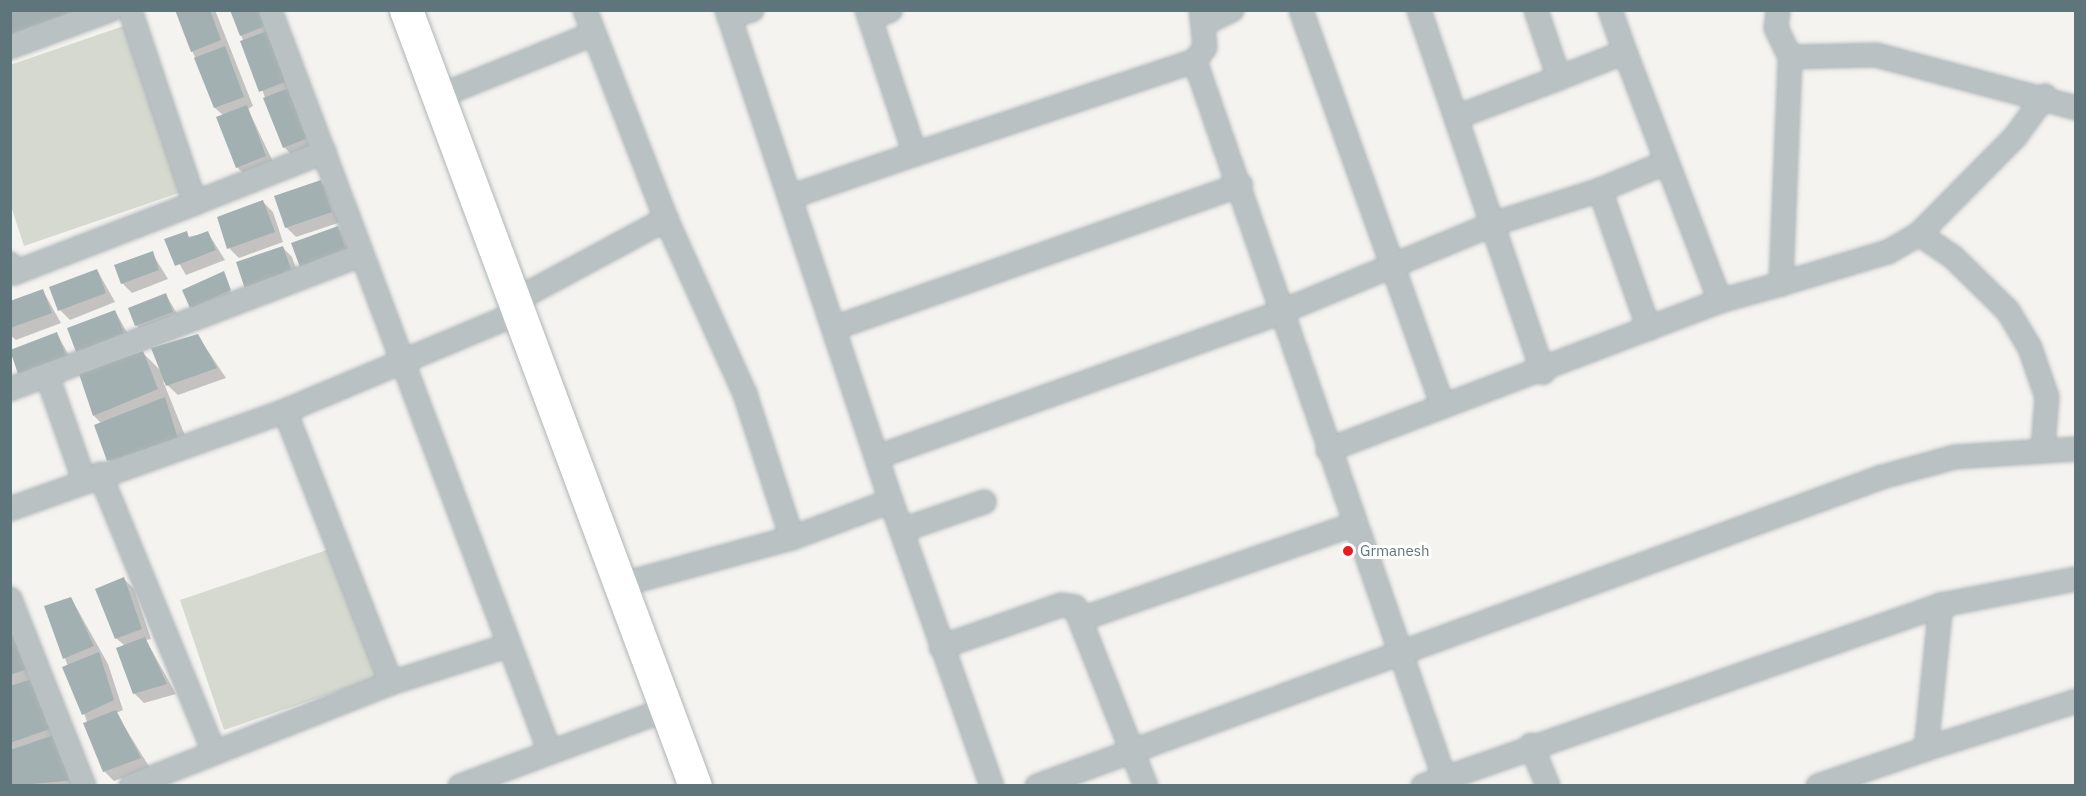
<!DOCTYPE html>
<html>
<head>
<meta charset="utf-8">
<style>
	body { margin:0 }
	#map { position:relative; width:2086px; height:796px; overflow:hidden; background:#f4f3f0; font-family:"IBM Plex Sans",sans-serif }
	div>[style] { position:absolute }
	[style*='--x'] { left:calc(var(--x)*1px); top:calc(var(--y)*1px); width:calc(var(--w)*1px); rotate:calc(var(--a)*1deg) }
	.green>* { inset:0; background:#d5d9cf }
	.shadow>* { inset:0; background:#0003 }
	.building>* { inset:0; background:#a3b0b1 }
	.roads { filter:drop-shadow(0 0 2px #aeb5b7) drop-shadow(0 0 2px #aeb5b7) }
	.minor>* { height:22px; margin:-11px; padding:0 11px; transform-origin:11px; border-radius:11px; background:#bac1c3 }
	.primary>* { height:33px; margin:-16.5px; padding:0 16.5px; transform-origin:16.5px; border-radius:16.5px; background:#fff }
	.dots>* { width:16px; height:16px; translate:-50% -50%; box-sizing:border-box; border:3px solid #fff; border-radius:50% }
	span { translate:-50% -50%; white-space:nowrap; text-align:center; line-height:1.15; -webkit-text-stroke:6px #fff; paint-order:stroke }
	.poi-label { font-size:15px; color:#5e767b }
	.left { translate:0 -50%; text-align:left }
	.frame { position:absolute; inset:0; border:12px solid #5e767b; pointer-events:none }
</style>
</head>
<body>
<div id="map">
	<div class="green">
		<div style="clip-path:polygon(138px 21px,196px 187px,24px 246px,11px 206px,10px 65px)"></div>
		<div style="clip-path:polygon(333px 548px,377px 678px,224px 730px,180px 600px)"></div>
	</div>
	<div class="shadow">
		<div style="clip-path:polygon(10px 10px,75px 10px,79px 22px,10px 47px)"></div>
		<div style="clip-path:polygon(176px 10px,215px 10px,253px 106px,248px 109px,275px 166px,247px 177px,237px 167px,224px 116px,215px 108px)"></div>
		<div style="clip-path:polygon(270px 10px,322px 146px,294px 157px,284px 147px,241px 35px)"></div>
		<div style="clip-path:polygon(320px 181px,330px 191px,341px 222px,296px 237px,286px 227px)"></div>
		<div style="clip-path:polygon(263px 202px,273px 212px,283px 242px,239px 258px,229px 248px)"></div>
		<div style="clip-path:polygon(338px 228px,348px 238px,358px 268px,314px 284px)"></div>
		<div style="clip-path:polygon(208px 233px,225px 260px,186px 275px,166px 241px)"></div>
		<div style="clip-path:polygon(283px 248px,292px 257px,303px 288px,238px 263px)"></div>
		<div style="clip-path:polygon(152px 253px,168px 279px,132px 293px,122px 283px)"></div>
		<div style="clip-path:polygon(97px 270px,115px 302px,70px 320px,60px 310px)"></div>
		<div style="clip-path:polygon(224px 273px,232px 296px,196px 311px,192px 307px)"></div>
		<div style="clip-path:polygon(43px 291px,61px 323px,16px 340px,10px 335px,10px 302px)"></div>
		<div style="clip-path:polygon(166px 295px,182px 322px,146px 335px,136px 325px)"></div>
		<div style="clip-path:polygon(115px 311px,133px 343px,88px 361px,69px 329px)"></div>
		<div style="clip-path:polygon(57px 334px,75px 366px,30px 383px)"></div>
		<div style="clip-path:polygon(198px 336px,226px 378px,178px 395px,163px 381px,192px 453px,123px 475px,109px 460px,101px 423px,94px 416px,143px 353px,162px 372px)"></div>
		<div style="clip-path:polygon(124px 579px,134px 589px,151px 639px,146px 640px,176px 694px,144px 703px,134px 693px,125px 646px,116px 638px)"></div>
		<div style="clip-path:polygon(71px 598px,108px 664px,123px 710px,116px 713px,150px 768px,114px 781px,104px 771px,65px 658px)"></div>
		<div style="clip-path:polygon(10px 625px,86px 786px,10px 786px)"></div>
	</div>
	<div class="building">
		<div style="clip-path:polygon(10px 10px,70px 10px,70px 12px,10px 34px)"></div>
		<div style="clip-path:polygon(175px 10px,210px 10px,221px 40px,191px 52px)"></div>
		<div style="clip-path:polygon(230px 10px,265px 10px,271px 24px,240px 36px)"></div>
		<div style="clip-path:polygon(270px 30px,290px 80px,259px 92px,240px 41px)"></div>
		<div style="clip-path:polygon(225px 46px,244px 97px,214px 108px,194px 58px)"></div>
		<div style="clip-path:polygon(294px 86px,313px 136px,283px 148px,263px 98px)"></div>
		<div style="clip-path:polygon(247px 105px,266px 156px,236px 168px,216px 117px)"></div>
		<div style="clip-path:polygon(321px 180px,332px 212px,285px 228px,274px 196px)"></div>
		<div style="clip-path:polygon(263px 200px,275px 232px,227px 249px,217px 217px)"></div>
		<div style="clip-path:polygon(338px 226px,349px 259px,303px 275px,291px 243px)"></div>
		<div style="clip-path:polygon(187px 231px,189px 238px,208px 231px,216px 250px,175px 266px,164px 239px)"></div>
		<div style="clip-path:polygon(283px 246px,294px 278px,247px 295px,236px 262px)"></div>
		<div style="clip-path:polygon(153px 251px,159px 270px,121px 284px,114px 265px)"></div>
		<div style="clip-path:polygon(97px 269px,106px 293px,58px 311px,49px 287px)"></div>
		<div style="clip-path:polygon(224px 271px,231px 290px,190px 308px,182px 290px)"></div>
		<div style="clip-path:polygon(43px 289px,52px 313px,10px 328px,10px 301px)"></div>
		<div style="clip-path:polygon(166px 293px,173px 312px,135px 326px,128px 308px)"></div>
		<div style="clip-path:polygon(115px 310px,124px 333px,76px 352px,67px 328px)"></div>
		<div style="clip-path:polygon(57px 332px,66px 356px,18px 374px,10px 350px)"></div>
		<div style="clip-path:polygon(198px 334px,217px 368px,166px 386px,151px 348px)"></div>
		<div style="clip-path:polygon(143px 351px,158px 389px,93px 416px,79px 374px)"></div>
		<div style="clip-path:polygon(165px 397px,178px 439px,107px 461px,94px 425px)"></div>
		<div style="clip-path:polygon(124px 577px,142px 629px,115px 639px,95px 589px)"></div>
		<div style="clip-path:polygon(71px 597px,94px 646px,63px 659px,44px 606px)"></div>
		<div style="clip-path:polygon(10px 623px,33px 667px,10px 675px)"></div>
		<div style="clip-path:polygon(145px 637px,167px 684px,133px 694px,116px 648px)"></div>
		<div style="clip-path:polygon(99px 652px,114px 700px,82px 715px,62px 667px)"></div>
		<div style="clip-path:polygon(35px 678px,55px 727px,10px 743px,10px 686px)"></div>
		<div style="clip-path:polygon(116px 710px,141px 758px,103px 772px,83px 723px)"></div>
		<div style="clip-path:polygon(57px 734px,76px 780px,10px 786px,10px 750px)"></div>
	</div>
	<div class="roads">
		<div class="minor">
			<div style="--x:270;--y:10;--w:793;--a:69.33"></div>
			<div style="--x:585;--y:10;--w:224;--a:68.8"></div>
			<div style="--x:666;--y:219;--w:192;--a:65.7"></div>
			<div style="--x:745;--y:394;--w:151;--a:71.9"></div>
			<div style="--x:1301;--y:10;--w:421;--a:70.3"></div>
			<div style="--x:1419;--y:10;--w:383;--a:71.1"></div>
			<div style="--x:1610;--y:10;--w:45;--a:70.3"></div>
			<div style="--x:1778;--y:10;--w:18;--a:96"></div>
			<div style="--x:1776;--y:28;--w:32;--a:64"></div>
			<div style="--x:729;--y:17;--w:24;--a:-17"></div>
			<div style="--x:870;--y:18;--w:22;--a:-21"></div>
			<div style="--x:1205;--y:23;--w:30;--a:-26"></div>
			<div style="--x:10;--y:47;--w:107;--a:-20.3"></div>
			<div style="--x:1195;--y:61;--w:17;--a:-54"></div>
			<div style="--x:1205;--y:47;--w:37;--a:-96"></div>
			<div style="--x:1559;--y:78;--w:71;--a:-21.5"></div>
			<div style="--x:1625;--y:52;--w:267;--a:69.1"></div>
			<div style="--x:437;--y:97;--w:168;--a:-22"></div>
			<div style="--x:1457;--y:117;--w:109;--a:-20.9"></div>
			<div style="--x:1559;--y:78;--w:72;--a:-108.7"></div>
			<div style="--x:915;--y:154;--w:295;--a:-18.4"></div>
			<div style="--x:1195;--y:61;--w:768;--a:70.83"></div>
			<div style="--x:1600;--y:190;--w:70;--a:-22.6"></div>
			<div style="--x:790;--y:197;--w:132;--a:-19"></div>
			<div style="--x:915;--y:154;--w:152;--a:-108.4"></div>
			<div style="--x:195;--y:203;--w:139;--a:-21.6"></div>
			<div style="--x:1919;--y:234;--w:41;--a:34.1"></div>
			<div style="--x:1953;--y:257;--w:77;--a:44.5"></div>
			<div style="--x:2008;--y:311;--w:43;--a:59.3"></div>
			<div style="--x:2030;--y:348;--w:52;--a:70.9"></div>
			<div style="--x:2047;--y:397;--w:50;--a:94.6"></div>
			<div style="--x:10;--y:264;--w:10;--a:66"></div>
			<div style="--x:14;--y:273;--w:194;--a:-21.1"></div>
			<div style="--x:195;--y:203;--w:204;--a:-108.6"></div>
			<div style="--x:1781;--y:284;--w:112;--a:-16.7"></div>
			<div style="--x:1888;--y:252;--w:36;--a:-30"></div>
			<div style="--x:1919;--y:234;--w:136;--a:-45.3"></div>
			<div style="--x:2015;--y:137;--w:51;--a:-53.8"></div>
			<div style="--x:514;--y:301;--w:173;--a:-28.3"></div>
			<div style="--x:837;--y:327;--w:428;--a:-19.4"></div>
			<div style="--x:47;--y:375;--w:111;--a:70.6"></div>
			<div style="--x:10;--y:389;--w:373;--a:-20.9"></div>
			<div style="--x:285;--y:411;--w:292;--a:68.7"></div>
			<div style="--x:1328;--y:450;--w:419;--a:-20.8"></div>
			<div style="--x:1720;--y:301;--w:63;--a:-15.6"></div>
			<div style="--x:1781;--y:284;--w:227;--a:-87.7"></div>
			<div style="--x:1790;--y:57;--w:86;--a:-1.3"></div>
			<div style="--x:1876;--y:55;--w:207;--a:14.8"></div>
			<div style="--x:877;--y:457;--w:429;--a:-19.7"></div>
			<div style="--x:1281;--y:312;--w:230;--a:-22.5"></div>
			<div style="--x:1493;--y:224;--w:112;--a:-17.6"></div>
			<div style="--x:1600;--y:190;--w:147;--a:70.6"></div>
			<div style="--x:100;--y:474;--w:298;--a:67.7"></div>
			<div style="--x:891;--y:501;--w:302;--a:70.5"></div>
			<div style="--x:10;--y:509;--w:292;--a:-19.6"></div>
			<div style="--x:285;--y:411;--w:253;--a:-22.8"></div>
			<div style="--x:902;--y:530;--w:87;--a:-18.9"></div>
			<div style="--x:620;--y:585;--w:178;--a:-15.3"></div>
			<div style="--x:792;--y:538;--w:106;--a:-20.5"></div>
			<div style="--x:891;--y:501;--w:518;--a:-108.47"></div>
			<div style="--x:10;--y:599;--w:201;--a:68.4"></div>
			<div style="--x:1084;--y:618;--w:285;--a:-19.1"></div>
			<div style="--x:941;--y:647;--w:127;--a:-19.3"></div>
			<div style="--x:1061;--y:605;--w:14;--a:8"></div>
			<div style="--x:1075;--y:607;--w:193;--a:68.4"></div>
			<div style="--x:1531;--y:745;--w:44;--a:67.5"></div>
			<div style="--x:1926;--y:749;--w:157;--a:-17.7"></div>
			<div style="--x:131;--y:786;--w:280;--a:-21.6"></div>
			<div style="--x:391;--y:683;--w:122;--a:-17.7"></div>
			<div style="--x:460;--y:786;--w:221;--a:-20.4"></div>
			<div style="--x:1037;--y:786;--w:900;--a:-20.09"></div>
			<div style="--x:1882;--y:477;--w:76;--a:-15.3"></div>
			<div style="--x:1955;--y:457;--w:121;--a:-3.8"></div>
			<div style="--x:1423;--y:786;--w:549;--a:-19.26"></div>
			<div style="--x:1941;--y:605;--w:137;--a:-10.9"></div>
			<div style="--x:1818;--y:786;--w:114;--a:-18.9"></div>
			<div style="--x:1926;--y:749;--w:145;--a:-84.1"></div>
		</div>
		<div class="primary">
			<div style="--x:406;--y:10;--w:828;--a:69.57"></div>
		</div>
	</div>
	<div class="dots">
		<div style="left:1348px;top:551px;background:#e61f1e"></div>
	</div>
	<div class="poi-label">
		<span class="left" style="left:1360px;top:551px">Grmanesh</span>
	</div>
	<div class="frame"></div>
</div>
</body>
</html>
